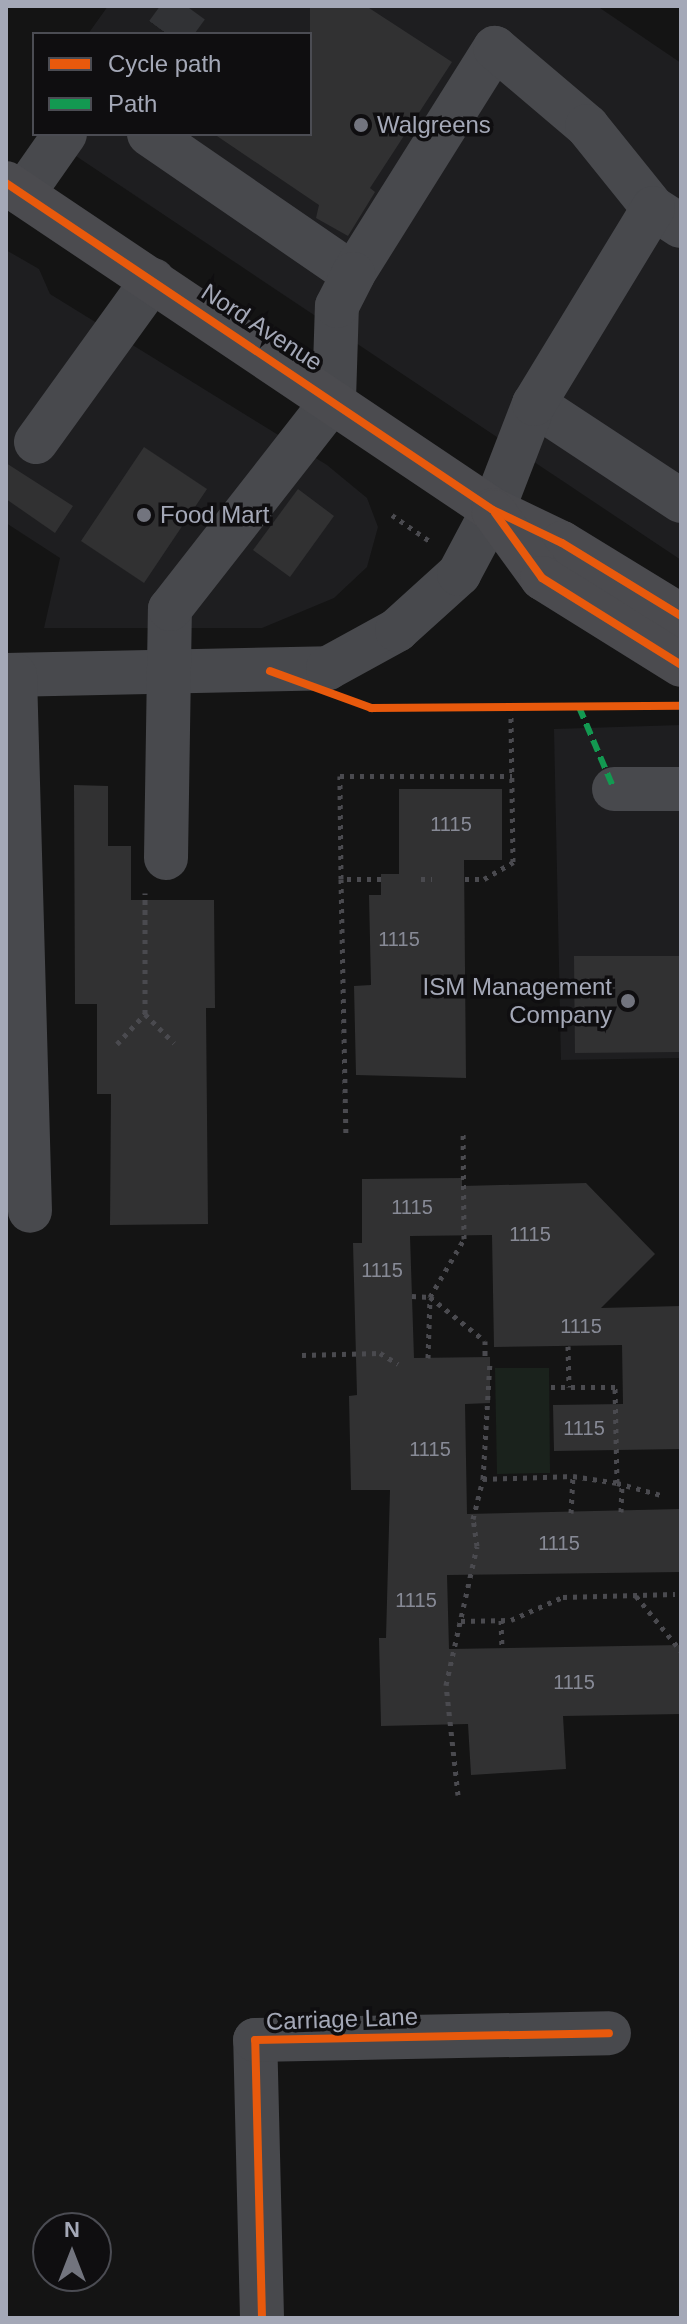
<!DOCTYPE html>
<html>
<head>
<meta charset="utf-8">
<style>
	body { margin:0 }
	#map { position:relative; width:687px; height:2324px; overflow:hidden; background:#141414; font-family:Arial,sans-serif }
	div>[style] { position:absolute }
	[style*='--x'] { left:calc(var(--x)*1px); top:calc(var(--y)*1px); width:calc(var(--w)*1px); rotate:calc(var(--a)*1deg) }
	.built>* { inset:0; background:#1e1e20 }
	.green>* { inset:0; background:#1a221c }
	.building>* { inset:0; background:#313132 }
	.minor-tunnel>* { height:44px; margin-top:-22px; transform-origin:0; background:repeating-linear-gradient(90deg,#313235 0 44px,transparent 0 66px) }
	.path>* { height:5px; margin-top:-2.5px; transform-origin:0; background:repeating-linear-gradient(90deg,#4a4a4f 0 4px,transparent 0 10px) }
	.minor>* { height:44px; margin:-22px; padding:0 22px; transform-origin:22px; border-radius:22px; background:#48494d }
	.major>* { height:44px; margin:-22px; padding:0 22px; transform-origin:22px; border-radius:22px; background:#4b4b4f }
	.quiet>* { height:6px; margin-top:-3px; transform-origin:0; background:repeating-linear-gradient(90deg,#139951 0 12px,transparent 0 18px) }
	.cycleway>* { height:8px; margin:-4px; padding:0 4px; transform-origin:4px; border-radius:4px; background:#e8590c }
	.dots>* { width:22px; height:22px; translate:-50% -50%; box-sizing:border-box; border:4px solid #0f0e10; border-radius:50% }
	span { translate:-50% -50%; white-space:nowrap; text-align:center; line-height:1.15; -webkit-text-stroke:7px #0f0e10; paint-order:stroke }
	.number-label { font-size:20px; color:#878a96 }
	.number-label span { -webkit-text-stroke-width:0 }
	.poi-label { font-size:24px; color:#a4a8b7 }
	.left { translate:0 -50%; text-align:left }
	.right { translate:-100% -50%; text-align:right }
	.street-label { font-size:24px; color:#a4a8b7 }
	.frame { position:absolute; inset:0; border:8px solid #a4a8b7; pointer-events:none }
	.legend { position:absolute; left:32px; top:32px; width:280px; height:104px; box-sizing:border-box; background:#0f0e10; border:2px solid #4b4c53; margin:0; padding:10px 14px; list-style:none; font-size:24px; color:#a4a8b7 }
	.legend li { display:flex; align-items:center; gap:16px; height:40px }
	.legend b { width:40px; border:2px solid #4b4c53 }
	.north { position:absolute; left:32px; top:2212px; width:80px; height:80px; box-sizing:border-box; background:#0f0e10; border:2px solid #4b4c53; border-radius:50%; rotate:0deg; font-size:22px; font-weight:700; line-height:32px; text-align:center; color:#a4a8b7 }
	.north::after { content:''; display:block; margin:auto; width:28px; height:36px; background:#72747e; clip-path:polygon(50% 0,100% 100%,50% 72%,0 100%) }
</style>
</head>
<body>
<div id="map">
	<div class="built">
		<div style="clip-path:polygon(108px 6px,597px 6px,681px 63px,681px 560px,43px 134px,310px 134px,310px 34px,88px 34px)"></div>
		<div style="clip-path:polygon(6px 250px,39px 269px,50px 294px,327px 465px,367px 498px,378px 527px,367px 567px,334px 598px,262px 628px,44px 628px,60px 558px,6px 523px)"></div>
		<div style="clip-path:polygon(681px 725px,681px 1058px,561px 1060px,554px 729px)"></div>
	</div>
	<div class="green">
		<div style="clip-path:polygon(495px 1368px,549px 1368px,550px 1473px,497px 1474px)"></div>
	</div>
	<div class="building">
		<div style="clip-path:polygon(310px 6px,366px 6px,452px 62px,370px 188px,375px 192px,348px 236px,316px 218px,319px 205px,214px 134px,310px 134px)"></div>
		<div style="clip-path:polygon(144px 447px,207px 489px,144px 583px,81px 541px)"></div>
		<div style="clip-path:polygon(6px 463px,73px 506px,55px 533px,6px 499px)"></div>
		<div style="clip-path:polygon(298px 489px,334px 516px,290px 577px,253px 550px)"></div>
		<div style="clip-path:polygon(74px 785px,108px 786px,108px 846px,131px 846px,131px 900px,214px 900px,215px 1008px,206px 1008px,208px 1224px,110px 1225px,111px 1094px,97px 1094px,97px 1004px,75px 1004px)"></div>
		<div style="clip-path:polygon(399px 789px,502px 789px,502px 860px,464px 860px,466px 1078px,356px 1075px,354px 986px,371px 985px,369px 895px,381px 895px,381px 874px,399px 874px)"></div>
		<div style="clip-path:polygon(574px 956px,681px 956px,681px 1052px,575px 1053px)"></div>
		<div style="clip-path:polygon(462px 1178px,462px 1186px,586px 1183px,655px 1254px,601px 1308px,681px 1306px,681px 1449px,554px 1451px,553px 1405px,623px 1404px,622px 1345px,494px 1347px,492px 1235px,410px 1236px,414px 1358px,490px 1357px,490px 1403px,465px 1404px,467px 1514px,681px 1509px,681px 1572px,447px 1575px,449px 1649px,681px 1645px,681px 1714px,563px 1716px,566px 1769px,471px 1775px,468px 1724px,381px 1726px,379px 1638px,386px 1638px,390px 1490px,351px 1490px,349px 1396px,357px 1395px,353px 1243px,362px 1243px,362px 1179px)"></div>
	</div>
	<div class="minor-tunnel">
		<div style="--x:167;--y:34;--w:34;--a:-54"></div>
	</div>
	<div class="path">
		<div style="--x:392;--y:515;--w:47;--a:34.7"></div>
		<div style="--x:341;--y:879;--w:254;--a:88.9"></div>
		<div style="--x:381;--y:879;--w:40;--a:180"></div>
		<div style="--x:341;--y:879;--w:103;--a:-90.6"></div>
		<div style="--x:340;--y:776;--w:172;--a:0"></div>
		<div style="--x:421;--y:879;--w:11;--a:0"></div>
		<div style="--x:465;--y:879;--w:19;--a:0"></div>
		<div style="--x:484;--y:879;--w:34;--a:-30"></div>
		<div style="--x:513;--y:862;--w:145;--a:-90.8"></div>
		<div style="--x:145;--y:1014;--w:41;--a:45"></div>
		<div style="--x:117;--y:1044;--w:41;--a:-47"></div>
		<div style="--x:145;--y:1014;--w:121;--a:-90"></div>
		<div style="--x:412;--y:1296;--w:18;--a:3"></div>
		<div style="--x:430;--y:1297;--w:70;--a:38.7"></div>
		<div style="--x:485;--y:1341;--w:16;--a:90"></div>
		<div style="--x:568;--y:1346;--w:41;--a:88.6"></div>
		<div style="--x:302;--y:1355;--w:78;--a:-1.5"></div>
		<div style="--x:380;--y:1353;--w:21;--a:31"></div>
		<div style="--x:428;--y:1358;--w:61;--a:-88.1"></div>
		<div style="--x:430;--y:1297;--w:67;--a:-59.6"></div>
		<div style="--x:464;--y:1239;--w:106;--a:-90.5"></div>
		<div style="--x:483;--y:1479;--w:117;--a:-86.6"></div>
		<div style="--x:617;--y:1483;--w:46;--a:15.3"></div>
		<div style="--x:621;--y:1512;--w:28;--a:-88"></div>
		<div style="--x:571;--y:1513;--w:37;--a:-87"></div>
		<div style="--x:636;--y:1596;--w:71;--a:50.7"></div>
		<div style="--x:501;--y:1620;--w:28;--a:88"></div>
		<div style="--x:461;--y:1621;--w:50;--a:-1.1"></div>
		<div style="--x:511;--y:1620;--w:57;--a:-23.9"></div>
		<div style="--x:563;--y:1597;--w:112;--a:-1.5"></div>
		<div style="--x:458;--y:1795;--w:111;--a:-96.2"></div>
		<div style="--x:446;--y:1685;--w:142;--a:-77.4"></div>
		<div style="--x:477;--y:1546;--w:27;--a:-98"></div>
		<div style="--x:473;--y:1519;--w:41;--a:-76"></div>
		<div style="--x:483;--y:1479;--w:90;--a:-1.9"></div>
		<div style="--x:573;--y:1476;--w:45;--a:9"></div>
		<div style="--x:617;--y:1483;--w:96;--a:-91.2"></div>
		<div style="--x:615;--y:1387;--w:66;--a:180"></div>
	</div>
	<div class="minor">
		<div style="--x:149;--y:134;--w:247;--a:34.5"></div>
		<div style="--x:353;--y:274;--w:267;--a:-57.9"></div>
		<div style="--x:495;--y:48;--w:121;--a:40.3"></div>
		<div style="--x:587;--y:126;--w:105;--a:51.2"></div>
		<div style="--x:653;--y:208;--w:33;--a:33"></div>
		<div style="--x:23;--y:194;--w:73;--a:-55"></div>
		<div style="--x:534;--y:404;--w:176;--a:33.4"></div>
		<div style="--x:36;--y:442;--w:200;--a:-54.2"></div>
		<div style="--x:6;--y:675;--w:322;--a:-1.2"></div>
		<div style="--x:328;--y:668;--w:79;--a:-28.8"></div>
		<div style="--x:397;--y:630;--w:84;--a:-42.1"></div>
		<div style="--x:459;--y:574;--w:72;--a:-62"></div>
		<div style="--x:493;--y:510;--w:114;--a:-68.9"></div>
		<div style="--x:534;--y:404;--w:229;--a:-58.7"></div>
		<div style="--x:15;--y:675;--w:536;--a:88.4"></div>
		<div style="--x:614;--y:789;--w:67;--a:0"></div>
		<div style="--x:166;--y:858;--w:249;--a:-89.1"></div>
		<div style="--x:170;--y:609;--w:266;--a:-52"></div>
		<div style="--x:334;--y:399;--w:93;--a:-88.2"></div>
		<div style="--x:337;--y:306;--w:36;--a:-63"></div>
		<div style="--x:262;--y:2318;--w:278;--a:-91.4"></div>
		<div style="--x:255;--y:2040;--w:354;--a:-1.1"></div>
	</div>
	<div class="major">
		<div style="--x:6;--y:183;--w:587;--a:33.88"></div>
		<div style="--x:493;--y:510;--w:76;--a:25.6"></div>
		<div style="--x:562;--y:543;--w:140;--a:31.5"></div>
		<div style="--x:494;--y:512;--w:82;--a:54"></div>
		<div style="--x:542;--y:578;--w:164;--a:32"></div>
	</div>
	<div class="quiet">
		<div style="--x:579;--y:707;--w:89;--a:66.9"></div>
	</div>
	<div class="cycleway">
		<div style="--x:6;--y:183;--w:587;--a:33.88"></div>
		<div style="--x:493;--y:510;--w:76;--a:25.6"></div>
		<div style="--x:562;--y:543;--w:140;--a:31.5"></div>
		<div style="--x:495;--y:513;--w:80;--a:54.1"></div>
		<div style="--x:542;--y:578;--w:164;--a:32"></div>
		<div style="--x:270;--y:671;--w:108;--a:20.1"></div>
		<div style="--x:371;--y:708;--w:310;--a:-0.4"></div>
		<div style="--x:262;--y:2318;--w:278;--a:-91.4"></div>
		<div style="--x:255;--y:2040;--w:354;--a:-1.1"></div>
	</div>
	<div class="dots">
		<div style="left:361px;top:125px;background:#72747e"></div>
		<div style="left:144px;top:515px;background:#72747e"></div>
		<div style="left:628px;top:1001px;background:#72747e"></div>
	</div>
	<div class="number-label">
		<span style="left:451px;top:824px">1115</span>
		<span style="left:399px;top:939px">1115</span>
		<span style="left:412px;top:1207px">1115</span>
		<span style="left:530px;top:1234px">1115</span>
		<span style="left:382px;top:1270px">1115</span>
		<span style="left:581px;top:1326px">1115</span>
		<span style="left:584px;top:1428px">1115</span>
		<span style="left:430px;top:1449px">1115</span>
		<span style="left:559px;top:1543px">1115</span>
		<span style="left:416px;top:1600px">1115</span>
		<span style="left:574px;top:1682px">1115</span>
	</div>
	<div class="poi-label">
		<span class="left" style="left:377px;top:125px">Walgreens</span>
		<span class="left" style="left:160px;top:515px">Food Mart</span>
		<span class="right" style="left:612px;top:1001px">ISM Management<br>Company</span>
	</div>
	<div class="street-label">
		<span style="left:262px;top:327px;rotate:33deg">Nord Avenue</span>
		<span style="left:342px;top:2019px;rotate:-2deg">Carriage Lane</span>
	</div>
	<div class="frame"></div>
	<ul class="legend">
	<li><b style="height:10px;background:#e8590c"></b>Cycle path</li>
	<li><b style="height:10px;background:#139951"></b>Path</li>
	</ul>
	<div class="north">N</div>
</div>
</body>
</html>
